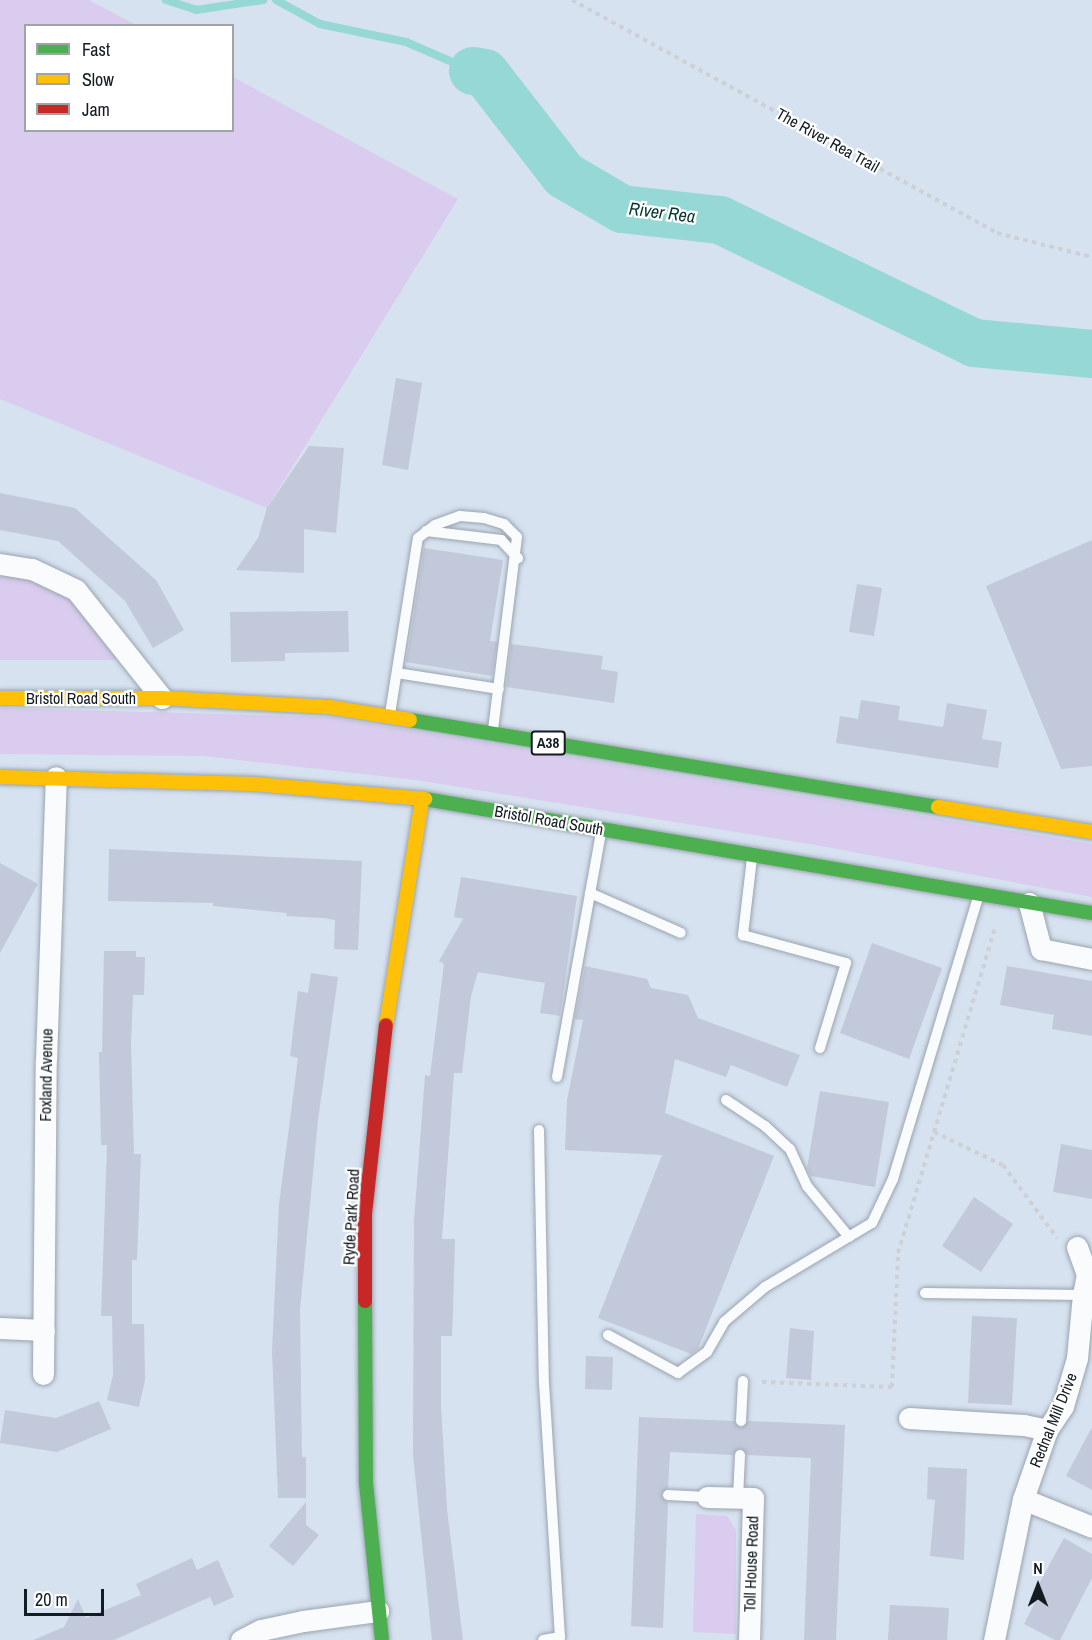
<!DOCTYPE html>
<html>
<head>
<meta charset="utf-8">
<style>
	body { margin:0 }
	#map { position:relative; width:1092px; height:1640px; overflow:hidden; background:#d6e2f0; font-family:"Archivo Narrow",sans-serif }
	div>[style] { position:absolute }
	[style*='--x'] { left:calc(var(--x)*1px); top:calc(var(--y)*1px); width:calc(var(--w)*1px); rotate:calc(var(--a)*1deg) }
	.green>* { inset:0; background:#d9ccee }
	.stream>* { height:8px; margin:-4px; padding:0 4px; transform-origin:4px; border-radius:4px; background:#96d8d5 }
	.river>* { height:48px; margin:-24px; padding:0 24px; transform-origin:24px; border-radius:24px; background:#96d8d5 }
	.building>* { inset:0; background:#c2c9da }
	.path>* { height:4px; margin-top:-2px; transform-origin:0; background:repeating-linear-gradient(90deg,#cdd0d5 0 4.5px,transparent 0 9px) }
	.roads { filter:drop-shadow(0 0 2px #9ba4af) drop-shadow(0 0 2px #9ba4af) }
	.lane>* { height:10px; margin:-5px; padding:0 5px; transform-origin:5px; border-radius:5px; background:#f9fbfd }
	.street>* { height:21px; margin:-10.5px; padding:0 10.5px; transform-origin:10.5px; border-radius:10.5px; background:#f9fbfd }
	.fast>* { height:14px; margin:-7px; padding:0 7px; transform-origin:7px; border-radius:7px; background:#4caf50 }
	.slow>* { height:14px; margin:-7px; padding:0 7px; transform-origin:7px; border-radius:7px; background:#ffc107 }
	.jam>* { height:14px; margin:-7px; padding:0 7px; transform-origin:7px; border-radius:7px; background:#c62828 }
	span { translate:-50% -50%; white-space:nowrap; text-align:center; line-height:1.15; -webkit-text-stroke:4.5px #fff; paint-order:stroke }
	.shield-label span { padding:2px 4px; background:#fff; border:2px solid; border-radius:4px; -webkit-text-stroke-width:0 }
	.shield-label { font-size:15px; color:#131b23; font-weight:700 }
	.street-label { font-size:16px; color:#131b23 }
	.water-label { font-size:18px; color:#093531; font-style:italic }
	.legend { position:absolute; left:24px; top:24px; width:210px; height:108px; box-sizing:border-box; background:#fff; border:2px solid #a1a4a7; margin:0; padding:8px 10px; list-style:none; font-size:18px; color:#131b23 }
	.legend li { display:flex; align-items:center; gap:12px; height:30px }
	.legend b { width:30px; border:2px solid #a1a4a7 }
	.north { position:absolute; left:1008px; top:1556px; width:60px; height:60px; -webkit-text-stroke:4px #fff; paint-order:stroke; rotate:0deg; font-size:16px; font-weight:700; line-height:24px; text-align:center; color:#131b23 }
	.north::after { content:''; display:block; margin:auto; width:21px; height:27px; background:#131b23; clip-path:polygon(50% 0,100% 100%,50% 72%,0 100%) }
	.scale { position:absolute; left:24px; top:1589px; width:80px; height:27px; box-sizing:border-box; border:3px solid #131b23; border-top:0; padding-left:8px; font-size:18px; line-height:21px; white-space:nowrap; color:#131b23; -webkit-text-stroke:4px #fff; paint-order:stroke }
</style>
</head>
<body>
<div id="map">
	<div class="green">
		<div style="clip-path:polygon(0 0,89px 0,136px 25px,26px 26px,26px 130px,232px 130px,233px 77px,458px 199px,267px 508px,0 399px)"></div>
		<div style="clip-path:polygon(0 571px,31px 577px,73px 600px,120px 660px,0 660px)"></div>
		<div style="clip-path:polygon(0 708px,331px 717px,1092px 844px,1092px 897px,816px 845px,416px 780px,204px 756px,0 754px)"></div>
		<div style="clip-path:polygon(696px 1514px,727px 1516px,736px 1530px,736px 1634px,693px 1632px)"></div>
	</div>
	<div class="stream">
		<div style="--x:166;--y:0;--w:32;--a:18"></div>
		<div style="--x:196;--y:10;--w:68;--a:-8.5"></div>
		<div style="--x:276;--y:0;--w:50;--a:28.6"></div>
		<div style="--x:320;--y:24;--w:88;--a:11.8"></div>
		<div style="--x:406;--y:42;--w:73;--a:23.4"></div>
	</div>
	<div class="river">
		<div style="--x:473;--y:71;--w:12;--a:9"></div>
		<div style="--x:485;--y:73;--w:129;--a:52.2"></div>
		<div style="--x:564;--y:175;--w:67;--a:30.4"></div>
		<div style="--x:622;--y:209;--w:99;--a:6.4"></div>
		<div style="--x:720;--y:220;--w:282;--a:25.8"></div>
		<div style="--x:974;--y:343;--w:119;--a:5.3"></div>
	</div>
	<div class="building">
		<div style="clip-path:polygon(396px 378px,422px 383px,408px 470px,382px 465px)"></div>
		<div style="clip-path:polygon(309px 446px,344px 448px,336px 533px,304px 529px,304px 573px,236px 570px,258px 538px,267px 508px)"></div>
		<div style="clip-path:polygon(0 493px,75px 508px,156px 580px,184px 630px,153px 648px,125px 601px,58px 541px,0 530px)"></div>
		<div style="clip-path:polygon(1092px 540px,1092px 766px,1061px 769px,986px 586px)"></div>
		<div style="clip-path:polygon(424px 548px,503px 560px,490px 641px,497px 642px,492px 676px,406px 662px)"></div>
		<div style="clip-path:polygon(857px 584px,882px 588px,874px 636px,849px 632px)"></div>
		<div style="clip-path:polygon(348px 611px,349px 652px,285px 653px,285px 661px,231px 662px,230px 612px)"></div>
		<div style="clip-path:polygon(511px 644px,603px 656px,601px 669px,618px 672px,614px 703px,506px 687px)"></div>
		<div style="clip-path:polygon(861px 700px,900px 706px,898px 720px,943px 727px,947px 703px,987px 710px,982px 739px,1002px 742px,998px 768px,836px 743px,840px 716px,858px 719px)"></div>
		<div style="clip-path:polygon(109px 849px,362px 861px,358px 950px,334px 949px,335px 920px,323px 918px,286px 916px,287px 913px,213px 906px,213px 903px,108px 901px)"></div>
		<div style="clip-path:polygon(0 863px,38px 884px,0 953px)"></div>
		<div style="clip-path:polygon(461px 877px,577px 896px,560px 1016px,540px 1013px,545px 983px,478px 972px,471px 996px,462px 1073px,454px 1073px,442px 1239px,455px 1239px,453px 1311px,452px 1336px,441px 1336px,441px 1405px,447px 1509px,463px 1640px,432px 1640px,413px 1455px,414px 1221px,425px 1075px,430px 1076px,444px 964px,439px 961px,463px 919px,454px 917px)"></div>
		<div style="clip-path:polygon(872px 943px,942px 968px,909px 1059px,840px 1033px)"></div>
		<div style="clip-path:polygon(104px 951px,136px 951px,136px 957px,145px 957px,144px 995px,133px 995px,131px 1044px,134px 1154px,141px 1154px,137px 1260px,132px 1260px,132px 1324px,144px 1324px,145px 1380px,139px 1407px,107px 1400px,113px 1375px,112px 1316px,101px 1316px,107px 1145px,101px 1145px,99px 1052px,102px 1052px)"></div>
		<div style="clip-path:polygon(585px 966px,647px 979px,651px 988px,688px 995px,698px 1018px,800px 1055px,787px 1087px,731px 1065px,726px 1077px,675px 1059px,665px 1113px,774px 1156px,698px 1349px,691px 1354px,598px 1318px,662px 1155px,565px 1150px,567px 1100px,583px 1020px,575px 1019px)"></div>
		<div style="clip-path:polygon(1007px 966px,1092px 981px,1092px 1036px,1052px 1029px,1054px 1015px,1000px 1005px)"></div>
		<div style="clip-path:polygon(311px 973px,338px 977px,318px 1120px,300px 1310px,302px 1457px,306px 1457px,306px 1498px,278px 1498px,272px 1351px,279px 1204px,298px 1058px,290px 1056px,298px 991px,308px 993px)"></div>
		<div style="clip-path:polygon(820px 1091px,889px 1102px,875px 1187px,811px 1176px,807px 1168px)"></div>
		<div style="clip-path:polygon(1061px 1144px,1092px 1150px,1092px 1199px,1053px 1192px)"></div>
		<div style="clip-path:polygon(974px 1197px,1013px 1224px,981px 1272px,942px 1246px)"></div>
		<div style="clip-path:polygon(972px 1316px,1017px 1318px,1012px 1405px,968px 1403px)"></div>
		<div style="clip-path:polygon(790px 1328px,814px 1331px,811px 1380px,786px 1378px)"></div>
		<div style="clip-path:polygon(586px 1356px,613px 1357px,612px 1390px,585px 1389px)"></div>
		<div style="clip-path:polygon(99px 1401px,111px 1429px,57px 1452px,0 1443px,5px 1410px,56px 1418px)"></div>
		<div style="clip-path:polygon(639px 1417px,734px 1421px,741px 1428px,748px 1421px,845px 1425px,836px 1640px,804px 1640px,811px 1458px,747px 1455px,741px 1448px,733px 1455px,670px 1452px,668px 1488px,661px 1495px,668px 1503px,663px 1628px,631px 1626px)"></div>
		<div style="clip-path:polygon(1092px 1427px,1092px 1490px,1066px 1476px)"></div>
		<div style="clip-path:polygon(928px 1467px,967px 1469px,964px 1560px,930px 1556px,935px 1500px,927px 1499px)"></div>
		<div style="clip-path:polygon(306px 1502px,306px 1525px,319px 1535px,293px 1566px,269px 1546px)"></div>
		<div style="clip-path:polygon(1064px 1538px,1092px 1554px,1092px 1578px,1060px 1640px,1055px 1640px,1024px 1624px,1040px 1593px,1035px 1591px)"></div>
		<div style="clip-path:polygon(192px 1558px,197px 1570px,218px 1560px,234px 1597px,214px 1606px,210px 1597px,114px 1640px,33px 1640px,64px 1627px,78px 1599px,86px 1618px,141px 1595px,136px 1584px)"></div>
		<div style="clip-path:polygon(890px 1605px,949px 1608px,947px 1640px,888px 1640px)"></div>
	</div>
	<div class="path">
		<div style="--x:572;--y:0;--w:485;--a:28.7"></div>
		<div style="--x:997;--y:233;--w:98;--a:14.2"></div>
		<div style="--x:934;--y:1132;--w:76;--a:25.6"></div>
		<div style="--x:1003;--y:1165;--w:91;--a:53.5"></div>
		<div style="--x:762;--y:1382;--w:130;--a:2.2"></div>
		<div style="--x:892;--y:1387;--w:134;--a:-87.4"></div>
		<div style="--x:898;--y:1253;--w:342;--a:-73.4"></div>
	</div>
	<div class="roads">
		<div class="lane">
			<div style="--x:426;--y:531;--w:76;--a:6.8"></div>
			<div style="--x:501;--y:540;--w:25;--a:47"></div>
			<div style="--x:397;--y:673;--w:103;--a:8.9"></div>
			<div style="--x:390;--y:714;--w:178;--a:-81"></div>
			<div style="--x:418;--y:538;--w:21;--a:-37"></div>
			<div style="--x:435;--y:525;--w:27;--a:-20"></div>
			<div style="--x:460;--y:516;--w:24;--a:5"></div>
			<div style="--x:484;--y:518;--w:21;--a:17"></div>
			<div style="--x:504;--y:524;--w:18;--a:45"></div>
			<div style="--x:517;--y:537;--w:195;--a:97.1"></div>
			<div style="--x:752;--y:858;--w:78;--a:96.7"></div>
			<div style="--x:743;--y:935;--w:107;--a:15.2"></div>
			<div style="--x:846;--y:963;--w:89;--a:107"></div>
			<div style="--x:590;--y:893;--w:99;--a:23.7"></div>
			<div style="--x:557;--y:1077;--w:249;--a:-79.8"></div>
			<div style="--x:726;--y:1100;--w:47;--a:33.7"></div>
			<div style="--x:765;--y:1126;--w:34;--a:43"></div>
			<div style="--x:790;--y:1149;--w:41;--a:65.3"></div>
			<div style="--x:807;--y:1186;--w:66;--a:50.5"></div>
			<div style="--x:539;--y:1130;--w:253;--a:88.9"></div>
			<div style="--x:544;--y:1383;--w:255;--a:86.4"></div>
			<div style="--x:560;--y:1637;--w:17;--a:170"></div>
			<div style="--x:925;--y:1293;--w:158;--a:0.7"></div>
			<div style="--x:608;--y:1335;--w:80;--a:28.5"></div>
			<div style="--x:678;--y:1373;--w:36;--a:-36"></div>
			<div style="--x:707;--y:1352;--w:34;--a:-60"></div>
			<div style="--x:724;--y:1322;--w:54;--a:-40.5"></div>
			<div style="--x:765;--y:1287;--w:125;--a:-30.9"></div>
			<div style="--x:872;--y:1223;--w:49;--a:-64.5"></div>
			<div style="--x:893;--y:1179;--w:295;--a:-73.2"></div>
			<div style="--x:741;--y:1421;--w:40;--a:-87.1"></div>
			<div style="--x:668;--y:1495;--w:39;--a:3"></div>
			<div style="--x:738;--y:1498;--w:43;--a:-87.3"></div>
		</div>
		<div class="street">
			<div style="--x:0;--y:564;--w:32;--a:9"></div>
			<div style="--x:32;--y:569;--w:49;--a:25.5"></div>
			<div style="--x:76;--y:590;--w:138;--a:51.5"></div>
			<div style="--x:1029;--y:903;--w:48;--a:75.4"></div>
			<div style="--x:1041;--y:949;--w:52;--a:11.1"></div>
			<div style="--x:1077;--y:1247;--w:30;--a:70"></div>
			<div style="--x:0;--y:1328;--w:44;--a:2.6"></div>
			<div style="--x:43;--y:1374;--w:314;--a:-89.5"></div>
			<div style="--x:46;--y:1060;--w:283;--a:-88"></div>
			<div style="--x:909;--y:1418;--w:115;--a:3.5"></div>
			<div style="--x:1024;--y:1425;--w:24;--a:12"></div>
			<div style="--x:707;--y:1497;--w:46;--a:1.2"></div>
			<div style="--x:753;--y:1498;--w:142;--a:91.6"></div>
			<div style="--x:1023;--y:1499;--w:74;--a:22.1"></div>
			<div style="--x:241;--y:1640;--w:22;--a:-27"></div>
			<div style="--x:261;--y:1630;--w:43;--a:-12.1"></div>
			<div style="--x:303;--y:1621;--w:76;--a:-7.6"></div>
			<div style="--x:994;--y:1640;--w:144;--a:-78.4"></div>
			<div style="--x:1023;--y:1499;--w:73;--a:-70.8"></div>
			<div style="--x:1047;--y:1430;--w:29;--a:-56"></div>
			<div style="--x:1063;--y:1406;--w:50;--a:-73.7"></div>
			<div style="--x:1077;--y:1358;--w:63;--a:-84.6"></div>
			<div style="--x:1083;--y:1295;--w:20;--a:-79"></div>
			<div style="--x:1087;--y:1275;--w:6;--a:-31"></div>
		</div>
		<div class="fast">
			<div style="--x:410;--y:720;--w:535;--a:9.36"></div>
			<div style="--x:425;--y:799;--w:677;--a:9.7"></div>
			<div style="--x:365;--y:1301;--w:182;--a:89.7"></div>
			<div style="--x:366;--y:1483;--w:158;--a:84.2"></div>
		</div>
		<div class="slow">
			<div style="--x:0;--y:698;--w:162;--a:0"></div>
			<div style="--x:162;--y:698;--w:167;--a:3.1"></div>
			<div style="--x:329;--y:707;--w:82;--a:9.1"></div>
			<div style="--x:0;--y:777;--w:254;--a:1.6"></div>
			<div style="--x:254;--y:784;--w:172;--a:5"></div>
			<div style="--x:938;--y:807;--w:156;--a:9.2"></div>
			<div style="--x:386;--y:1025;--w:229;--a:-80.9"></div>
		</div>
		<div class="jam">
			<div style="--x:365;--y:1301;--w:87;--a:-90"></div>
			<div style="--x:365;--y:1214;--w:190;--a:-83.7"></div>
		</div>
	</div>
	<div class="shield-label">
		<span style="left:548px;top:743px">A38</span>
	</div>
	<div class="street-label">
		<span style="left:828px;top:140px;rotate:29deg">The River Rea Trail</span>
		<span style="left:81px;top:698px">Bristol Road South</span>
		<span style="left:549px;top:820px;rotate:10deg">Bristol Road South</span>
		<span style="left:46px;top:1075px;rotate:-89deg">Foxland Avenue</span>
		<span style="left:351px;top:1217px;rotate:-87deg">Ryde Park Road</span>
		<span style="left:1053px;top:1420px;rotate:-68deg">Rednal Mill Drive</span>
		<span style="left:751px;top:1564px;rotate:-88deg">Toll House Road</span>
	</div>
	<div class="water-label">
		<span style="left:662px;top:213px;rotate:7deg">River Rea</span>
	</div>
	<ul class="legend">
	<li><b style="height:8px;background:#4caf50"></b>Fast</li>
	<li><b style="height:8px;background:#ffc107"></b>Slow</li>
	<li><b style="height:8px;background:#c62828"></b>Jam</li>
	</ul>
	<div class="north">N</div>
	<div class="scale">20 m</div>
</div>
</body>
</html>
